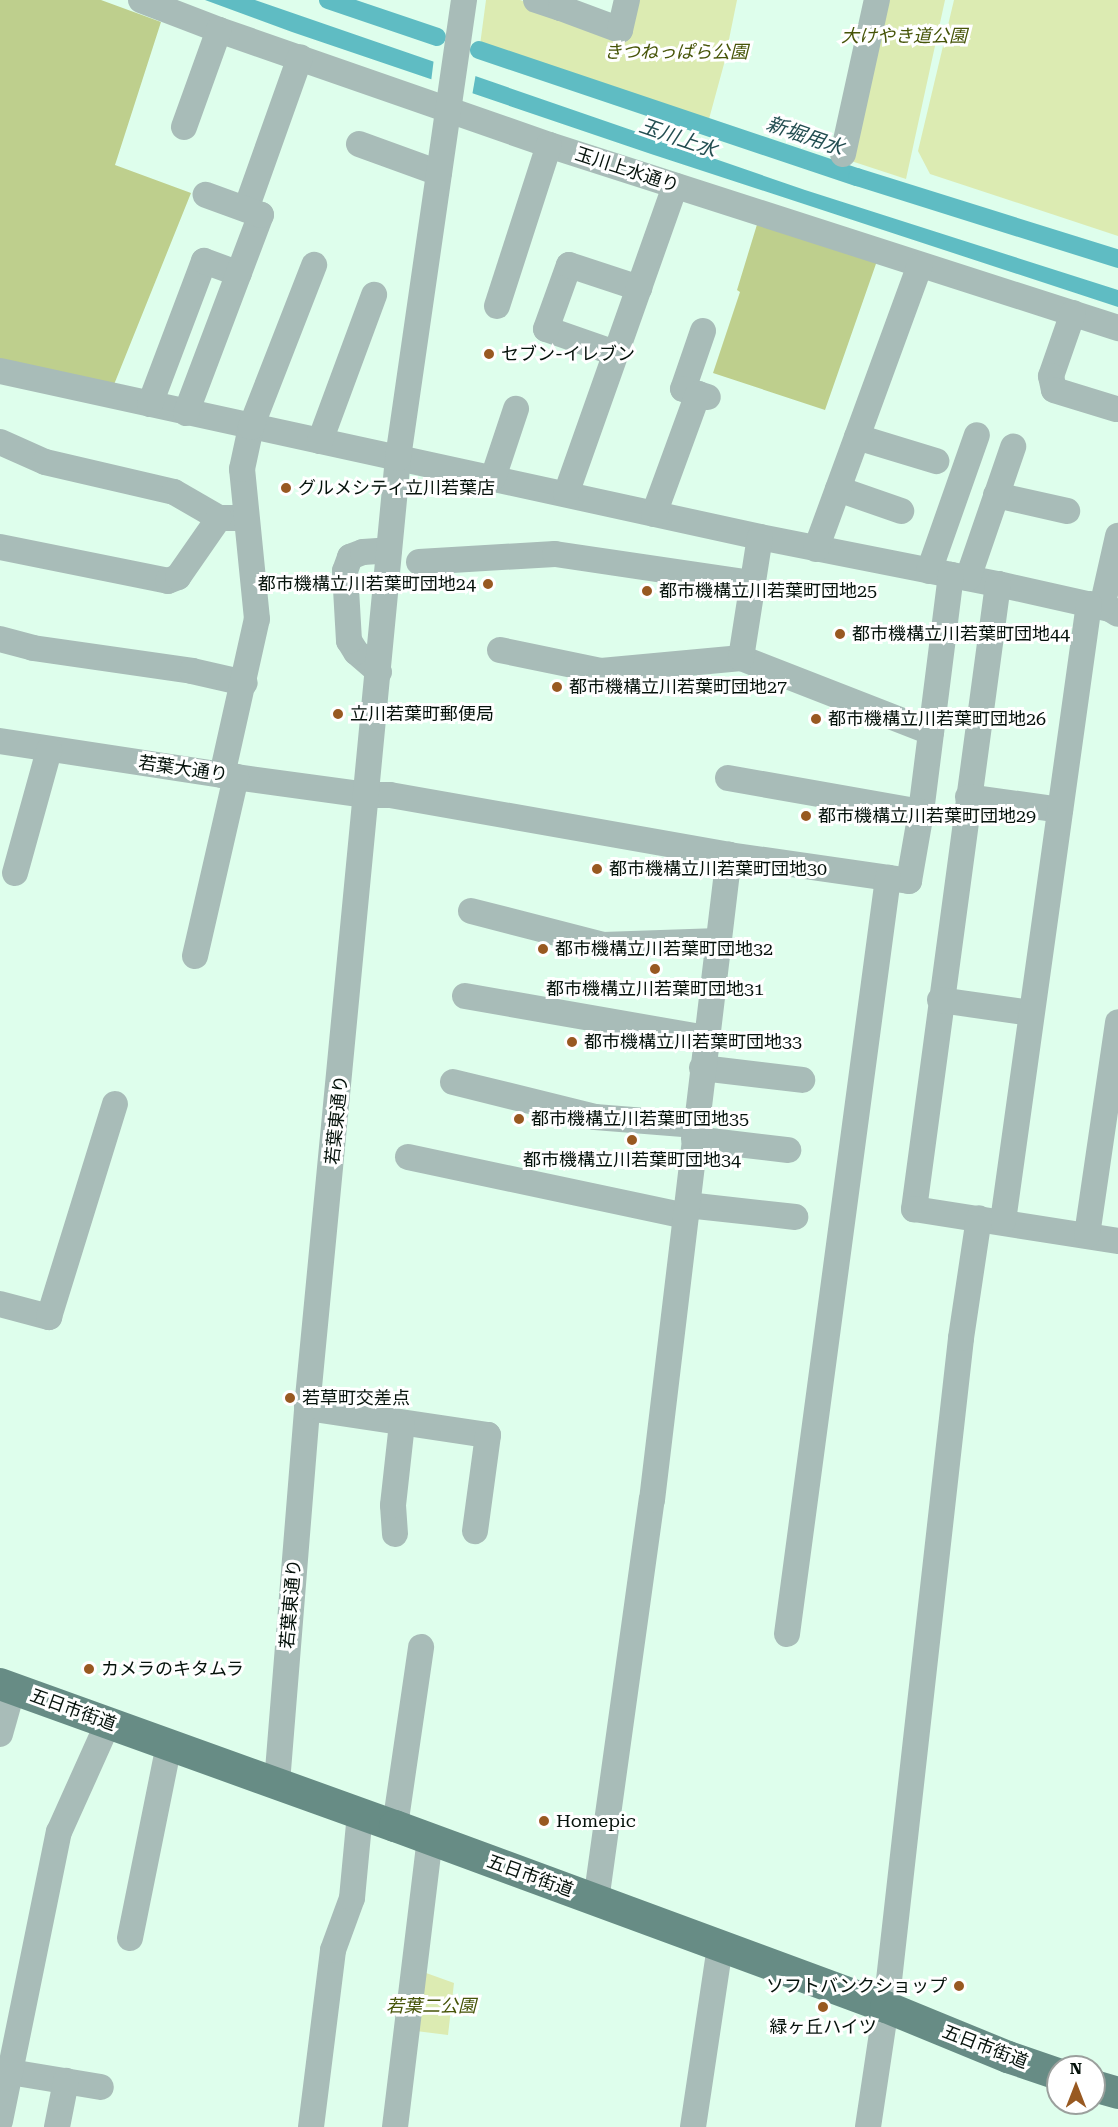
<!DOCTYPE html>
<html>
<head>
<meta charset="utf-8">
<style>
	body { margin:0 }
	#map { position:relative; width:1118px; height:2127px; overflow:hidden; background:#defeec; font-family:"Roboto Serif","Noto Sans JP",serif }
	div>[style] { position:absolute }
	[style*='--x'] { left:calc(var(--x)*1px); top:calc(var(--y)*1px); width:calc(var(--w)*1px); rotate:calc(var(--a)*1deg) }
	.green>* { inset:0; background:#dcebb2 }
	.forest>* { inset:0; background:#becf8d }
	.water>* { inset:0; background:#5fbcc3 }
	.pier>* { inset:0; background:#defeec }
	.canal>* { height:18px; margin:-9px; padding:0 9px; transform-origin:9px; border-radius:9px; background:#5fbcc3 }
	.minor>* { height:26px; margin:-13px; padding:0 13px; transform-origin:13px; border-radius:13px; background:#a8bcb8 }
	.major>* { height:32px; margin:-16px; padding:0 16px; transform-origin:16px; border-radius:16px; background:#678c85 }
	.dots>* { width:16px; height:16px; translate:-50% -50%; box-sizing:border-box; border:3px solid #fff; border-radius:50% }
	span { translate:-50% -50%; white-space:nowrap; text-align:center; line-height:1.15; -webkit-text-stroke:6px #fff; paint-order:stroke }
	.park-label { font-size:18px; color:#475509; font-style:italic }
	.street-label { font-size:18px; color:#05120b }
	.poi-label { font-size:18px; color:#05120b }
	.left { translate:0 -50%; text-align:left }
	.right { translate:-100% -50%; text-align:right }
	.water-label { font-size:20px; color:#234e51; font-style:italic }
	.north { position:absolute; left:1046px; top:2055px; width:60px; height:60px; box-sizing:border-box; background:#fff; border:2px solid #9ba09d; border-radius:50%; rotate:0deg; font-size:16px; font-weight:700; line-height:24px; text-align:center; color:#05120b }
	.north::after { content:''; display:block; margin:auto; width:21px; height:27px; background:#985921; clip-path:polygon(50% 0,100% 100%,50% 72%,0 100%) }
</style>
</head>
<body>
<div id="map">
	<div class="green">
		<div style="clip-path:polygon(486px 0,520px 0,628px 37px,637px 0,737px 0,724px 64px,709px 119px,480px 45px)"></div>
		<div style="clip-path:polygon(878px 0,945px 0,906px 179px,845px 159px)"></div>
		<div style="clip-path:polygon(954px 0,1118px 0,1118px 236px,930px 174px,918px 151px)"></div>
		<div style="clip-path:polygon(415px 1969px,454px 1983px,448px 2035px,408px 2030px)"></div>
	</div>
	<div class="forest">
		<div style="clip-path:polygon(0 0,101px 0,161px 22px,115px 165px,191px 193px,111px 392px,0 367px)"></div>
		<div style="clip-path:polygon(759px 218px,878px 258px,825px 410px,713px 373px,740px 292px,737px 290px)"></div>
	</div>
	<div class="water">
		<div style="clip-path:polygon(205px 0,255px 0,805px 190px,1118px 290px,1118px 307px,651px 154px,292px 32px)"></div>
	</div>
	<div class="pier">
		<div style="clip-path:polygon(434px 58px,476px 73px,472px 96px,431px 82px)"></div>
	</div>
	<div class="canal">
		<div style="--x:328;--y:0;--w:115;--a:18.7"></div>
		<div style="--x:479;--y:50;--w:399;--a:18.6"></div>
		<div style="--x:857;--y:177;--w:274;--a:17.4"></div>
	</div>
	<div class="minor">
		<div style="--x:141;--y:0;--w:84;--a:21"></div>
		<div style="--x:219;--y:30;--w:349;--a:19.2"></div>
		<div style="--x:549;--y:145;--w:598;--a:17.83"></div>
		<div style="--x:536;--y:0;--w:26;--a:18"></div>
		<div style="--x:562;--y:0;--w:8;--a:97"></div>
		<div style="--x:561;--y:8;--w:63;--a:20.4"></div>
		<div style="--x:620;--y:30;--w:31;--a:-77"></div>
		<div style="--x:184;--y:127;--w:103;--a:-70.2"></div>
		<div style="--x:359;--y:144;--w:85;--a:19.9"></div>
		<div style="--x:843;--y:154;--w:158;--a:-77.6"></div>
		<div style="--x:246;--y:209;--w:161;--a:-70.4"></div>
		<div style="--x:497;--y:306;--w:169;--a:-72.1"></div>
		<div style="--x:1073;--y:313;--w:67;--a:109.2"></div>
		<div style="--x:1051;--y:376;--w:14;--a:78"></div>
		<div style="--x:1054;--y:390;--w:65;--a:17"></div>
		<div style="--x:703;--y:331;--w:61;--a:109"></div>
		<div style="--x:683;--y:389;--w:26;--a:18"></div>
		<div style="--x:615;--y:353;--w:73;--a:-160.8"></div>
		<div style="--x:546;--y:329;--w:68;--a:-70.2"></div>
		<div style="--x:569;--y:265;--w:74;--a:18.2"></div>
		<div style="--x:0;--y:371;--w:778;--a:12.32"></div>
		<div style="--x:760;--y:537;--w:243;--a:11.2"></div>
		<div style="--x:998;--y:584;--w:115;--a:12.6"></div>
		<div style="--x:1110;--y:609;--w:9;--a:32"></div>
		<div style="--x:150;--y:404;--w:153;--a:-69.3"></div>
		<div style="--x:204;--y:261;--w:37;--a:20"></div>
		<div style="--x:186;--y:413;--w:212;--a:-69.3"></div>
		<div style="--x:261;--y:215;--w:59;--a:-160"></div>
		<div style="--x:857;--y:437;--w:83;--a:16.9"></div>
		<div style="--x:320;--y:441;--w:156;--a:-69.7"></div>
		<div style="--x:0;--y:442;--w:49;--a:24"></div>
		<div style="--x:45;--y:462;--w:132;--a:13.1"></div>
		<div style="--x:174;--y:492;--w:52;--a:30"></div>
		<div style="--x:219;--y:518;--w:27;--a:0"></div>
		<div style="--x:493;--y:478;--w:73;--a:-71.6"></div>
		<div style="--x:838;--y:489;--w:67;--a:19.2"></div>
		<div style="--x:566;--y:494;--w:327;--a:-70.5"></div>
		<div style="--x:996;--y:495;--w:73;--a:12.7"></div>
		<div style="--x:654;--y:514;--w:128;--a:-69.9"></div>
		<div style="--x:0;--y:547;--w:171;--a:11.4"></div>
		<div style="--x:168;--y:581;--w:11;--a:-22"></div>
		<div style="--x:178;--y:577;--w:72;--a:-55.2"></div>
		<div style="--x:816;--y:549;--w:302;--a:-69.9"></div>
		<div style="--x:419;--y:562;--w:136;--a:-3.4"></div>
		<div style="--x:555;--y:554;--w:199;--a:8.4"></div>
		<div style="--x:929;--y:571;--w:144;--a:-70.6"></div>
		<div style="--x:968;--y:578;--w:139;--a:-71"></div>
		<div style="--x:998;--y:584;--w:631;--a:97.65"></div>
		<div style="--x:914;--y:1209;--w:206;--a:8.9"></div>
		<div style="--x:1102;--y:607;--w:73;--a:-77.3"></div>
		<div style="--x:0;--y:639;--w:34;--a:15"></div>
		<div style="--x:33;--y:648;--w:161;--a:8.2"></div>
		<div style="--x:192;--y:671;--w:54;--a:12.8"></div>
		<div style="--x:500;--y:650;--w:103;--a:11.7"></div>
		<div style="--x:601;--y:671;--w:141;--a:-5.3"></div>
		<div style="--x:741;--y:658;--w:204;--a:21.3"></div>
		<div style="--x:741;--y:658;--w:122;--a:-81.1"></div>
		<div style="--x:379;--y:672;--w:30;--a:-139"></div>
		<div style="--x:356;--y:652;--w:13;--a:-122"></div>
		<div style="--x:349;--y:641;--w:70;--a:-93.3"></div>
		<div style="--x:345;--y:571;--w:15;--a:-70"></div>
		<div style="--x:350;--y:557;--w:14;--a:-21"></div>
		<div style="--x:363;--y:552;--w:26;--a:-4"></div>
		<div style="--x:0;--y:741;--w:231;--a:8.7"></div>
		<div style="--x:228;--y:776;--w:140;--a:7.8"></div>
		<div style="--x:367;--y:795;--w:23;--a:0"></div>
		<div style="--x:390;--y:795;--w:344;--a:10"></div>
		<div style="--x:729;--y:855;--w:182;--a:8.2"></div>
		<div style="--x:909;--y:881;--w:70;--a:-80.1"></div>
		<div style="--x:921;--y:812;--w:239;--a:-82.8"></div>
		<div style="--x:222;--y:775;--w:160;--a:-77.4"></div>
		<div style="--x:257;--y:619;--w:151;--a:-95.7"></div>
		<div style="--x:242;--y:469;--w:43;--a:-77.9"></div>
		<div style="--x:251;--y:427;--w:174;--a:-68.7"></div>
		<div style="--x:728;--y:778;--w:196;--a:10"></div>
		<div style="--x:968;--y:797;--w:93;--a:8"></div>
		<div style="--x:15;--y:873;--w:128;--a:-74.5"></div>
		<div style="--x:471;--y:911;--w:136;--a:14.4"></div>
		<div style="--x:603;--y:945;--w:116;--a:-2"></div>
		<div style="--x:195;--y:956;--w:184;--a:-77.1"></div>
		<div style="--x:465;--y:996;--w:245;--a:9.9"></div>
		<div style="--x:940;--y:1000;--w:92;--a:8.1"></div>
		<div style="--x:702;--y:1068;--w:101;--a:6.8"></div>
		<div style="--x:453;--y:1082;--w:146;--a:13.8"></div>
		<div style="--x:595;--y:1117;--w:101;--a:4.5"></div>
		<div style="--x:694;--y:1139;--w:95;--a:6.7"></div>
		<div style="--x:408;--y:1157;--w:284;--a:12"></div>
		<div style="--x:687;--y:1205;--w:109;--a:6.3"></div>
		<div style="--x:1003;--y:1221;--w:623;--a:-82.07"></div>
		<div style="--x:1087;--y:1235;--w:215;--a:-81.7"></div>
		<div style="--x:0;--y:1304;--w:51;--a:14.9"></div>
		<div style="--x:49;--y:1317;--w:223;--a:-72.8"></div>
		<div style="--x:307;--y:1408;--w:183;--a:8.5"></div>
		<div style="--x:488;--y:1435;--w:97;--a:97.7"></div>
		<div style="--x:395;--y:1534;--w:29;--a:-94"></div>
		<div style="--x:393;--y:1505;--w:81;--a:-83.7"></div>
		<div style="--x:787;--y:1634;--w:763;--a:-82.39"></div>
		<div style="--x:0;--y:1734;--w:48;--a:-74.2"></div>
		<div style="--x:277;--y:1783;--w:376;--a:-85.4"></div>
		<div style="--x:307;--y:1408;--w:954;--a:-84.53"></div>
		<div style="--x:398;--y:458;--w:463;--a:-81.8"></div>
		<div style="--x:395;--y:1826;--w:181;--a:-81.7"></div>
		<div style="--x:596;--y:1901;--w:405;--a:-82.1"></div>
		<div style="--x:652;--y:1500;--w:650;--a:-83.19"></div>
		<div style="--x:130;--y:1938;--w:197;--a:-78.6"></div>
		<div style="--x:10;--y:2072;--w:92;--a:9.4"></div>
		<div style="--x:0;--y:2121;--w:295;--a:-78.5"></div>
		<div style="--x:59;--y:1832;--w:120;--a:-65.8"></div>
		<div style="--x:57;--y:2127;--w:47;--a:-78.9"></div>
		<div style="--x:311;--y:2127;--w:178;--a:-82.9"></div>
		<div style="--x:333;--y:1950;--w:55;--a:-69.9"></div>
		<div style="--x:352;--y:1898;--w:85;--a:-84.6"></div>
		<div style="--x:395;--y:2127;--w:290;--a:-83.1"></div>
		<div style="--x:693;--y:2127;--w:183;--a:-81.5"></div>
		<div style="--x:868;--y:2127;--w:121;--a:-81.5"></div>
		<div style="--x:886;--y:2007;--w:673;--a:-83.6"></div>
		<div style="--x:961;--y:1338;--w:121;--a:-81.5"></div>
	</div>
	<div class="major">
		<div style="--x:0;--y:1684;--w:420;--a:19.8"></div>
		<div style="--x:395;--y:1826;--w:523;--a:20.24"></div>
		<div style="--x:886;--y:2007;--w:132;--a:22.3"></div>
		<div style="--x:1008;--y:2057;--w:53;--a:18.8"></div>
		<div style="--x:1094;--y:2086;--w:25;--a:16"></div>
	</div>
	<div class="dots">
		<div style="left:489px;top:354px;background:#985921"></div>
		<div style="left:286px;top:488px;background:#985921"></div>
		<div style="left:488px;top:584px;background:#985921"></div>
		<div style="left:647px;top:591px;background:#985921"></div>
		<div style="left:840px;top:634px;background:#985921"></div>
		<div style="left:557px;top:687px;background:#985921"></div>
		<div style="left:338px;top:714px;background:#985921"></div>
		<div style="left:816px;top:719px;background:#985921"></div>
		<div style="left:806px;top:816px;background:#985921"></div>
		<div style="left:597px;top:869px;background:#985921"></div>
		<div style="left:543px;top:949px;background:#985921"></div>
		<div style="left:655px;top:969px;background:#985921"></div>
		<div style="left:572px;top:1042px;background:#985921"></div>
		<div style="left:519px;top:1119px;background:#985921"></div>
		<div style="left:632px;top:1140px;background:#985921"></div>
		<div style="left:290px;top:1398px;background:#985921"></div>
		<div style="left:89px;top:1669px;background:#985921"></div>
		<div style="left:544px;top:1821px;background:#985921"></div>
		<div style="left:959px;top:1986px;background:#985921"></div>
		<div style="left:823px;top:2007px;background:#985921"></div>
	</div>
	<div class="park-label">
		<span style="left:904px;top:36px">大けやき道公園</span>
		<span style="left:676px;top:52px">きつねっぱら公園</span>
		<span style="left:431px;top:2006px">若葉二公園</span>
	</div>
	<div class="street-label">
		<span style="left:627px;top:170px;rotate:18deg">玉川上水通り</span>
		<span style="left:183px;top:769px;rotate:8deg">若葉大通り</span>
		<span style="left:337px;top:1120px;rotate:-84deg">若葉東通り</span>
		<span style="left:291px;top:1604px;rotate:-85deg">若葉東通り</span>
		<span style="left:73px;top:1710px;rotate:20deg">五日市街道</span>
		<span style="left:530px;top:1876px;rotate:20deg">五日市街道</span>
		<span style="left:985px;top:2047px;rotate:21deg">五日市街道</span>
	</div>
	<div class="poi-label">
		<span class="left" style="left:501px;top:354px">セブン-イレブン</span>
		<span class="left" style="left:298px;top:488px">グルメシティ立川若葉店</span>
		<span class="right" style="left:476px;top:584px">都市機構立川若葉町団地24</span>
		<span class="left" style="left:659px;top:591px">都市機構立川若葉町団地25</span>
		<span class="left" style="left:852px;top:634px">都市機構立川若葉町団地44</span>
		<span class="left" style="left:569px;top:687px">都市機構立川若葉町団地27</span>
		<span class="left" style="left:350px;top:714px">立川若葉町郵便局</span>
		<span class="left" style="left:828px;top:719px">都市機構立川若葉町団地26</span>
		<span class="left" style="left:818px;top:816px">都市機構立川若葉町団地29</span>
		<span class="left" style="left:609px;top:869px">都市機構立川若葉町団地30</span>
		<span class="left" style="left:555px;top:949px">都市機構立川若葉町団地32</span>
		<span style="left:655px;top:989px">都市機構立川若葉町団地31</span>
		<span class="left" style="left:584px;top:1042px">都市機構立川若葉町団地33</span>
		<span class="left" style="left:531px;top:1119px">都市機構立川若葉町団地35</span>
		<span style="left:632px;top:1160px">都市機構立川若葉町団地34</span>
		<span class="left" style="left:302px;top:1398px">若草町交差点</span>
		<span class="left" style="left:101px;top:1669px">カメラのキタムラ</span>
		<span class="left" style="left:556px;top:1821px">Homepic</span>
		<span class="right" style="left:947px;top:1986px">ソフトバンクショップ</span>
		<span style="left:823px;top:2027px">緑ヶ丘ハイツ</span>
	</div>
	<div class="water-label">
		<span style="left:805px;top:136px;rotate:19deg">新堀用水</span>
		<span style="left:678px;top:138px;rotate:19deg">玉川上水</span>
	</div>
	<div class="north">N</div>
</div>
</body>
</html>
